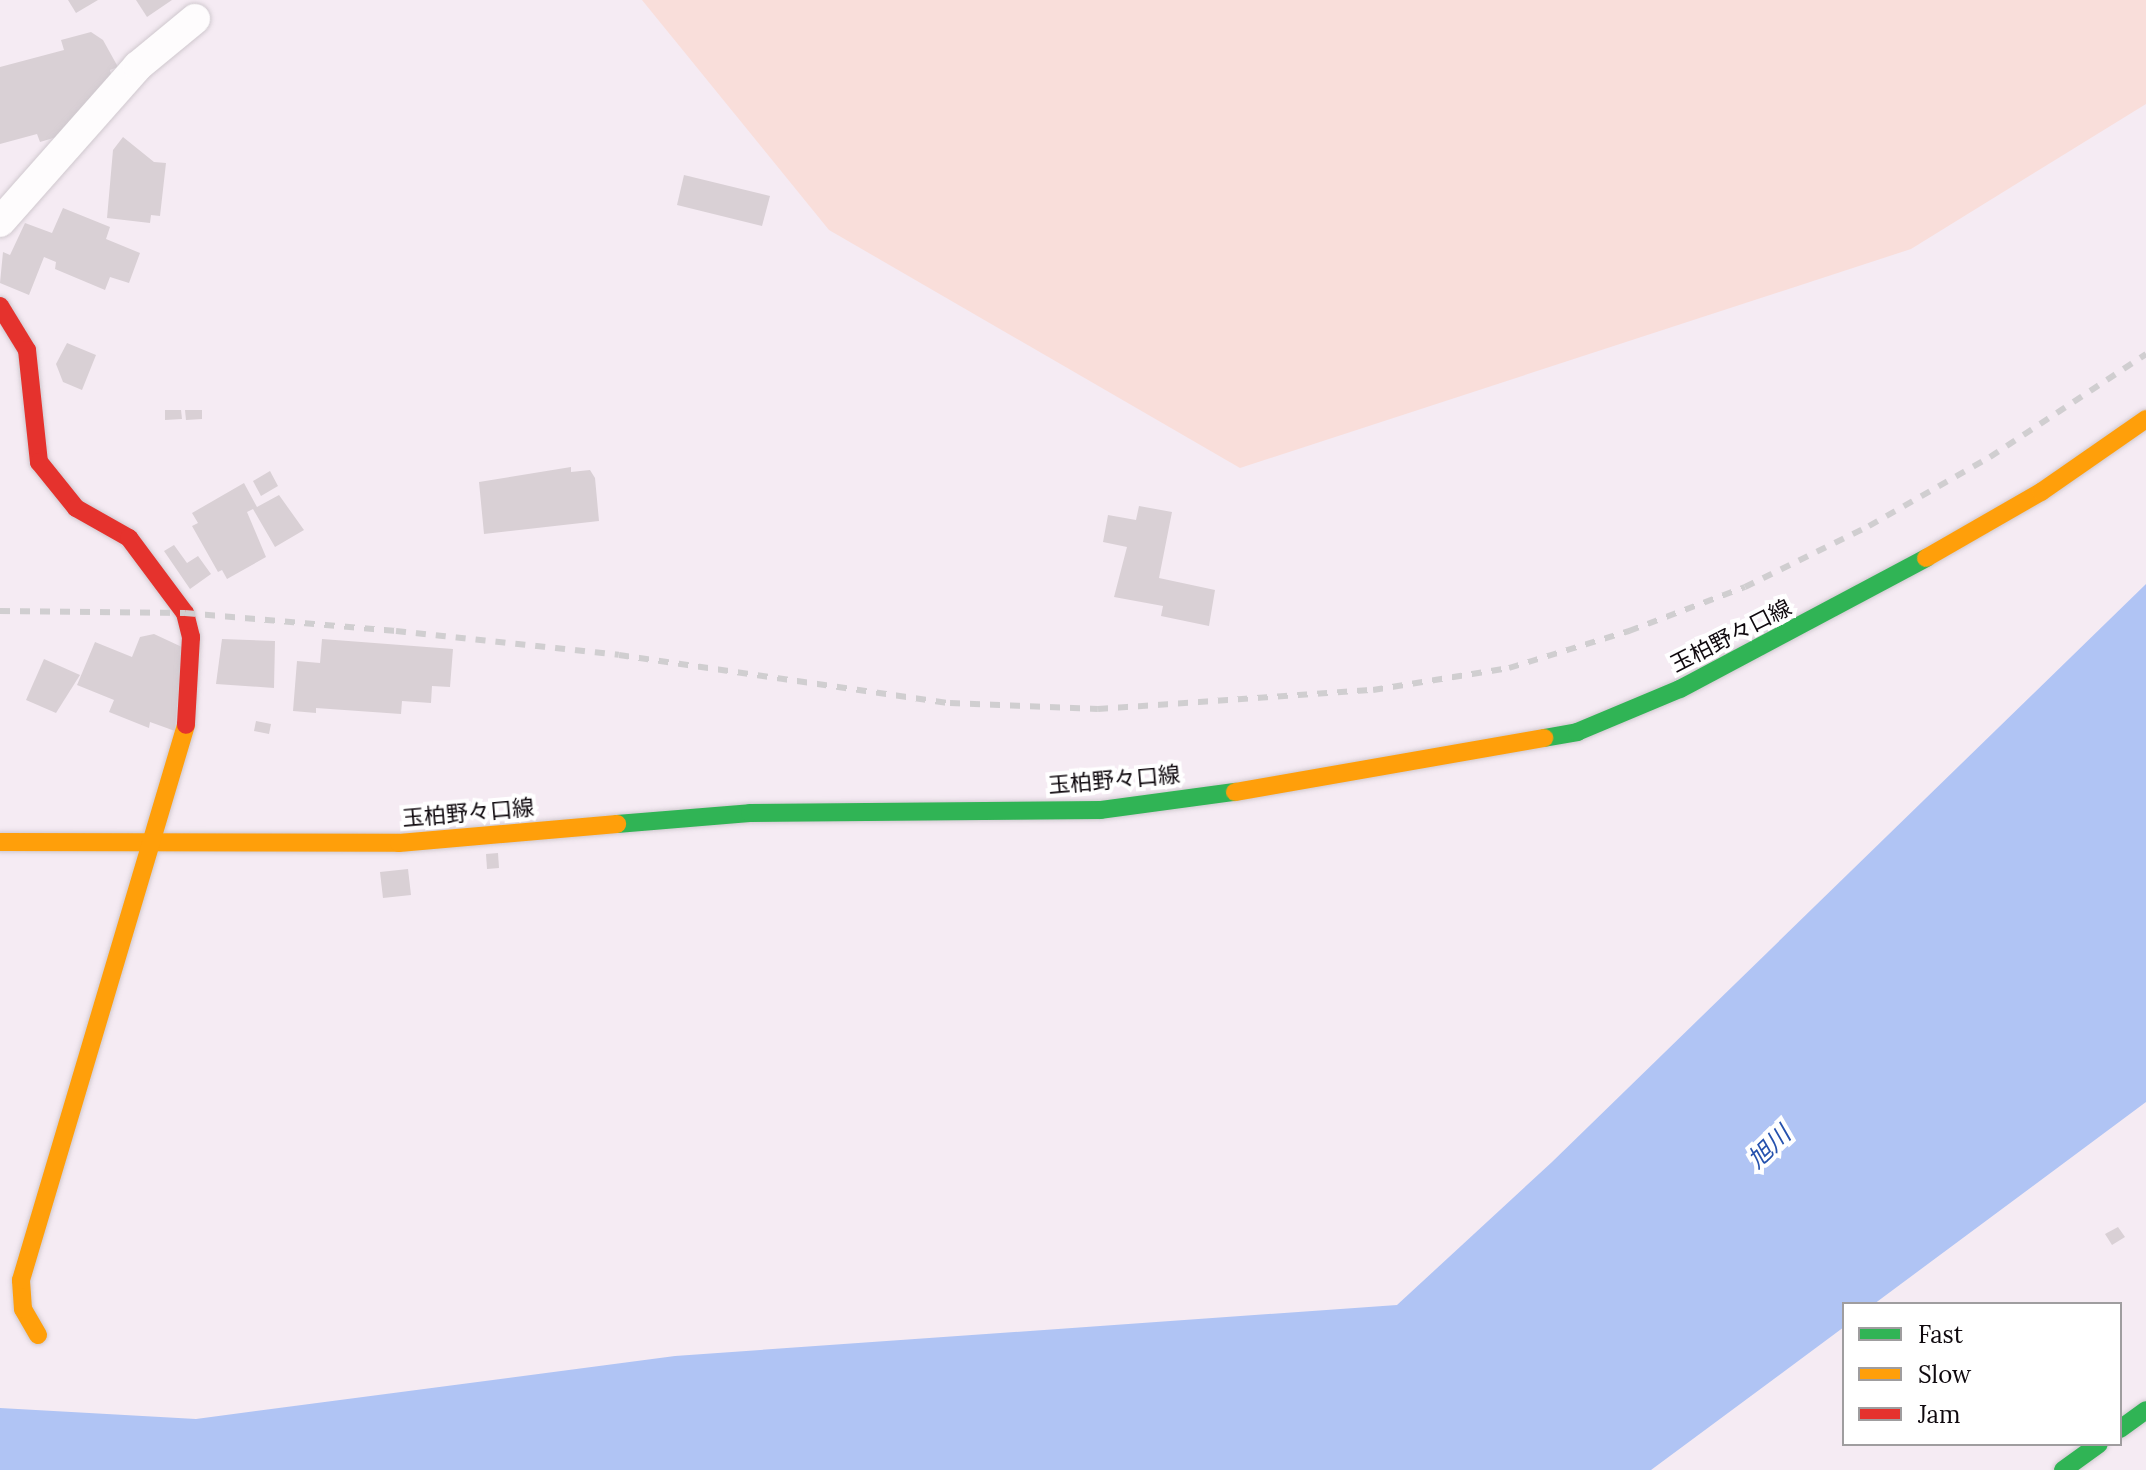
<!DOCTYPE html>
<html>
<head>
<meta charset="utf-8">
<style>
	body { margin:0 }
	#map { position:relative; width:2146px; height:1470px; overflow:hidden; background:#f5ebf3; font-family:Lora,"Noto Sans JP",serif }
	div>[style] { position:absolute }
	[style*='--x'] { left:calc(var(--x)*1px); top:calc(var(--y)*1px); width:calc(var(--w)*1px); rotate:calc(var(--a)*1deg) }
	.green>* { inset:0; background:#f9deda }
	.water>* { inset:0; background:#b0c4f4 }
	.building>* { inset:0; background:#d9d0d5 }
	.roads { filter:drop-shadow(0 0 2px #cfc8ce) drop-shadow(0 0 2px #cfc8ce) }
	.street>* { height:30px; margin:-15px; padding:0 15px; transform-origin:15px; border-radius:15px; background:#fefcfd }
	.fast>* { height:18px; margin:-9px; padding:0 9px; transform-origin:9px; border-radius:9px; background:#30b455 }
	.slow>* { height:18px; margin:-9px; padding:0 9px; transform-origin:9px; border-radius:9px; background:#ff9f0a }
	.jam>* { height:18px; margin:-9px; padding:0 9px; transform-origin:9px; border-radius:9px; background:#e5322d }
	.rail>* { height:6px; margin-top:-3px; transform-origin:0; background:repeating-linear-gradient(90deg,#d0ced0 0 10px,transparent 0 20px) }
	span { translate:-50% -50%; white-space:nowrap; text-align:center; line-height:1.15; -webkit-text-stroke:8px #fff; paint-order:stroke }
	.street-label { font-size:22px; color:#0f090e }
	.water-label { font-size:24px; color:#2551ad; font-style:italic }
	.legend { position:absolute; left:1842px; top:1302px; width:280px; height:144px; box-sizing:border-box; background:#fff; border:2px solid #9f9d9f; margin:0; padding:10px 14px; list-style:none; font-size:24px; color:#0f090e }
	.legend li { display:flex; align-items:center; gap:16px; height:40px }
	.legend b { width:40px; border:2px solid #9f9d9f }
</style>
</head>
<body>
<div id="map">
	<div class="green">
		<div style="clip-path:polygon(642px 0,2146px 0,2146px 104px,1911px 249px,1240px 468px,829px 230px)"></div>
	</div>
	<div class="water">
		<div style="clip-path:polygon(2146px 584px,2146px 1102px,1874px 1304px,1844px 1304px,1844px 1327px,1651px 1470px,0 1470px,0 1408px,196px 1419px,675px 1356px,1397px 1305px,1552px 1162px)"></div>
	</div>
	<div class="building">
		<div style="clip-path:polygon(68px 0,98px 0,76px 13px)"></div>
		<div style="clip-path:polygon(136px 0,172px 0,147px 17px)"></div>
		<div style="clip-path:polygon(91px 32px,103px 40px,118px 67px,110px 70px,112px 79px,60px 136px,40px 142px,37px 134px,0 144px,0 67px,64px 50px,61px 40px)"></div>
		<div style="clip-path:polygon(123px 137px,154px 162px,166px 163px,160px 216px,151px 215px,150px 223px,107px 218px,113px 150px)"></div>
		<div style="clip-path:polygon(684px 175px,770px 196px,762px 226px,677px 205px)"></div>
		<div style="clip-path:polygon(63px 208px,110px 227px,106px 239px,140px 253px,129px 283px,110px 277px,105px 290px,55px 269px,56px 262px,44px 257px,29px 295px,0 283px,3px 252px,10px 255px,25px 223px,52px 233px)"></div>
		<div style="clip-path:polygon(67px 343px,96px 355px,82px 390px,63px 382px,56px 364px)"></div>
		<div style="clip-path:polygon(165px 410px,181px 410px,182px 419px,165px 420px)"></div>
		<div style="clip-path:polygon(185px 410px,202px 410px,202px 419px,186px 420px)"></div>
		<div style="clip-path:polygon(571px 467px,571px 472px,590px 470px,595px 478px,599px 521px,484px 534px,479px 482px)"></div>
		<div style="clip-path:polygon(270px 471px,278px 486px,261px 496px,253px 481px)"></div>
		<div style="clip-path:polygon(244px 483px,257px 507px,279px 495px,304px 530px,275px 547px,253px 509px,247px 512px,266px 557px,227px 579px,222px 570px,218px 572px,192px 526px,198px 523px,192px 513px)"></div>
		<div style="clip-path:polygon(1139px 506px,1172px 512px,1159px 578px,1215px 590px,1209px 626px,1161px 616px,1163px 606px,1114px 597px,1127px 547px,1103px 542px,1108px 515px,1136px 520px)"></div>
		<div style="clip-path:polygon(174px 545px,187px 563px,198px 556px,211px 574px,190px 589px,164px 551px)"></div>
		<div style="clip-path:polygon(154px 634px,182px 647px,175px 731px,150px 722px,149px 728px,109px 712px,114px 700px,77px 685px,95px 642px,132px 657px,140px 637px)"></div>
		<div style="clip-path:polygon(222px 639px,275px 641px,274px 688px,216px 684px)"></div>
		<div style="clip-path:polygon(322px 639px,453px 649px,450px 687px,432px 686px,431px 703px,402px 701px,401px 714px,316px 708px,316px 713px,293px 711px,297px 661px,320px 663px)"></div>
		<div style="clip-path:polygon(44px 659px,80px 675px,56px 713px,26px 700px)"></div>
		<div style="clip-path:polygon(256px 721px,271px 724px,269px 734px,254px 731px)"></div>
		<div style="clip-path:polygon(498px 853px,499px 868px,487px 869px,486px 854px)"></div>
		<div style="clip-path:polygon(408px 869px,411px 895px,383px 898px,380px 872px)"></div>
		<div style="clip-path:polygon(2118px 1227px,2125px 1237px,2112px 1245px,2105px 1234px)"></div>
	</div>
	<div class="roads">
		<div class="street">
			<div style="--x:0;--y:222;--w:208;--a:-48.5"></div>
			<div style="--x:138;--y:66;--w:74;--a:-39.5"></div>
		</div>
		<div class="fast">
			<div style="--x:1544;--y:738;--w:34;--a:-10"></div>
			<div style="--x:1577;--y:732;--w:112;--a:-22.7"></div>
			<div style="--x:1680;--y:689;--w:279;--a:-28"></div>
			<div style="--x:617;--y:824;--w:133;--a:-4.7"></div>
			<div style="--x:750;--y:813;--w:351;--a:-0.5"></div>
			<div style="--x:1101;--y:810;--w:135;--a:-7.7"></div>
			<div style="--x:2120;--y:1429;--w:32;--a:-36"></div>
			<div style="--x:2063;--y:1470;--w:44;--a:-35.8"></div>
		</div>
		<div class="slow">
			<div style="--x:1926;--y:558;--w:133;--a:-29.9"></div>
			<div style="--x:2041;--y:492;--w:128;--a:-34.8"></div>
			<div style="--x:1235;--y:792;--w:314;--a:-9.9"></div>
			<div style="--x:0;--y:842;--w:399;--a:0.1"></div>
			<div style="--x:399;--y:843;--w:219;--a:-5"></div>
			<div style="--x:38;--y:1335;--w:30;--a:-120"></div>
			<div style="--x:23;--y:1309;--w:29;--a:-94"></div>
			<div style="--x:21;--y:1280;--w:579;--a:-73.44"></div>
		</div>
		<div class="jam">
			<div style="--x:0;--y:306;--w:52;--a:58.5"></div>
			<div style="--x:27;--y:350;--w:113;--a:83.9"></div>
			<div style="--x:39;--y:462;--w:59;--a:51.2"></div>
			<div style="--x:76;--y:508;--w:61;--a:29.5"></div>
			<div style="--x:129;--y:538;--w:94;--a:53.3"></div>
			<div style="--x:185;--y:613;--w:25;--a:76"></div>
			<div style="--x:191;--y:637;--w:88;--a:93.3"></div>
		</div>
	</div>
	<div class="rail">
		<div style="--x:0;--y:611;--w:185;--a:0.6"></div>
		<div style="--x:185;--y:613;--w:212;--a:4.9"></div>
		<div style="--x:396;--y:631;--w:224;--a:6.1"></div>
		<div style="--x:619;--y:655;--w:334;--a:8.3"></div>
		<div style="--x:950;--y:703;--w:148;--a:2.3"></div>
		<div style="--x:1098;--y:709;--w:276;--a:-4"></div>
		<div style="--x:1373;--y:690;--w:138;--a:-9.2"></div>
		<div style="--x:1509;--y:668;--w:126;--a:-17.1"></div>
		<div style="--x:1629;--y:631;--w:124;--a:-20.8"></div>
		<div style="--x:1745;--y:587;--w:138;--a:-26.2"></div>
		<div style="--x:1869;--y:526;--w:139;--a:-29.7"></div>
		<div style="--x:1990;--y:457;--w:187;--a:-33.4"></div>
	</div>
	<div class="street-label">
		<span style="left:1731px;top:636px;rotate:-27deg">玉柏野々口線</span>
		<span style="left:1114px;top:780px;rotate:-5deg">玉柏野々口線</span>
		<span style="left:468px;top:813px;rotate:-5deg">玉柏野々口線</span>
	</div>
	<div class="water-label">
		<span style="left:1769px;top:1147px;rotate:-44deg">旭川</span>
	</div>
	<ul class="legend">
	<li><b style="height:10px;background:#30b455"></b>Fast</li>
	<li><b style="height:10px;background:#ff9f0a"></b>Slow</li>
	<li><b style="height:10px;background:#e5322d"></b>Jam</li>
	</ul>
</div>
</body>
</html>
